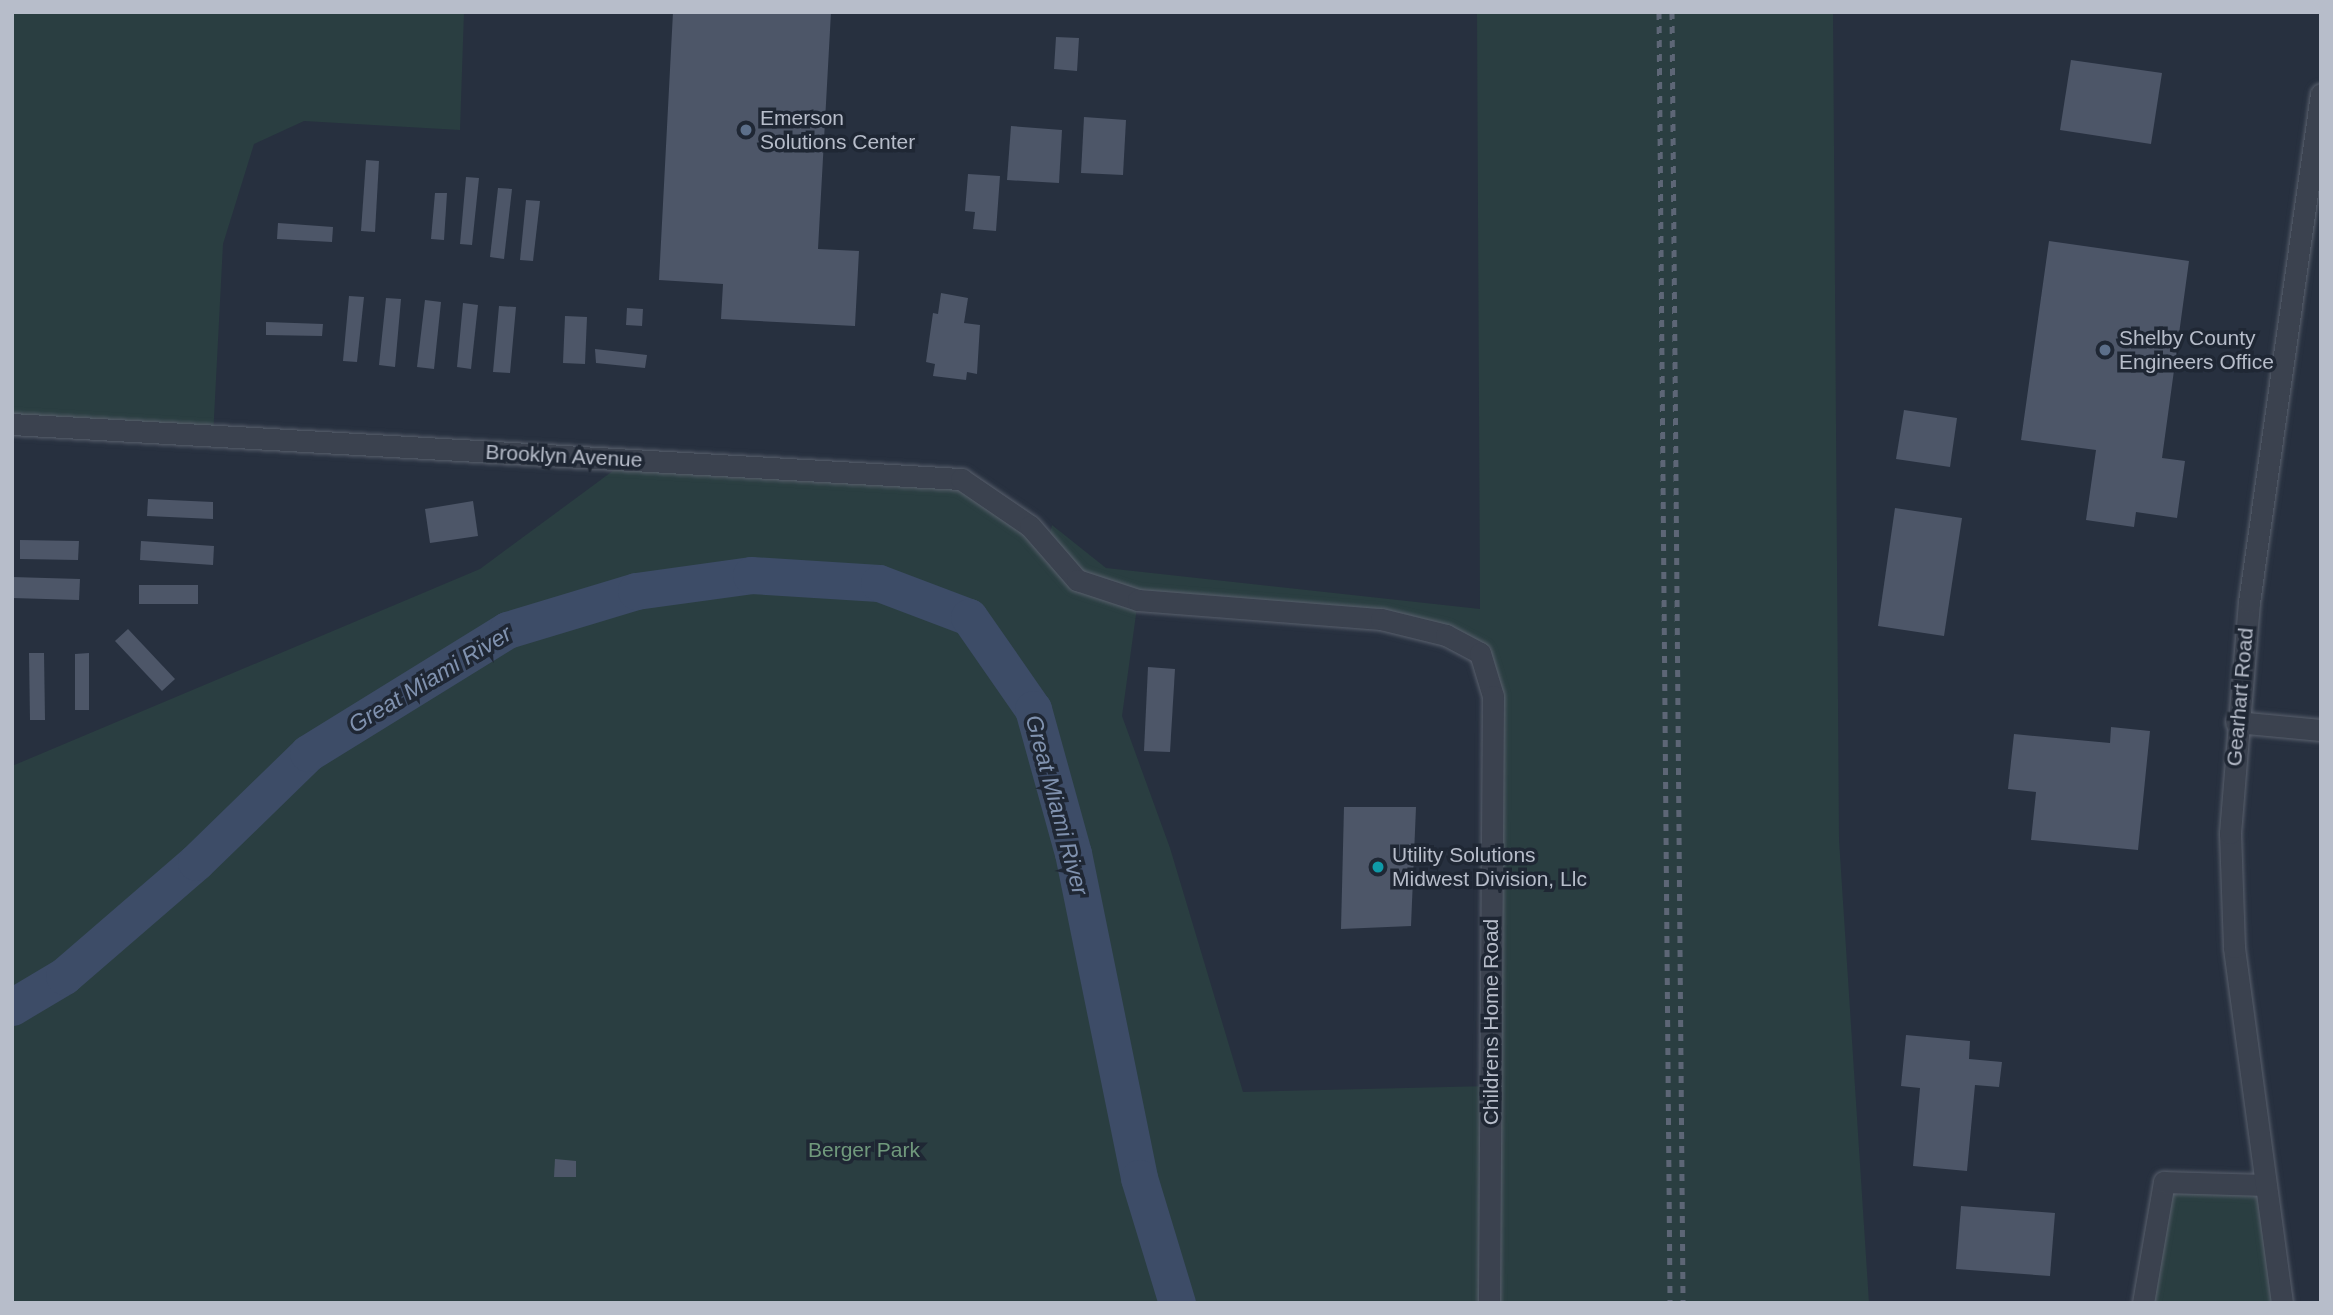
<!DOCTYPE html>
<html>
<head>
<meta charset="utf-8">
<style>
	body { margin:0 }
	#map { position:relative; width:2333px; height:1315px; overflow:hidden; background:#27303f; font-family:Helvetica,sans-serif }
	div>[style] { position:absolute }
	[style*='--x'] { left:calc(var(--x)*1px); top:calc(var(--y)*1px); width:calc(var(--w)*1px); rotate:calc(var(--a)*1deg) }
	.green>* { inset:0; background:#2a3e41 }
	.river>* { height:37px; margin:-18.5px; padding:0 18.5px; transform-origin:18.5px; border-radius:18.5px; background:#3d4c67 }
	.building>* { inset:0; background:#4d5668 }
	.roads { filter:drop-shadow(0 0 2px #59606d) drop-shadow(0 0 2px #59606d) }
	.minor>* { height:21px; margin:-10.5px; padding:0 10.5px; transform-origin:10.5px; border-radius:10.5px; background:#3b424f }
	.rail>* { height:5px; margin-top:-2.5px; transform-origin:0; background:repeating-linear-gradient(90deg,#5d6676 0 7px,transparent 0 14px) }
	.dots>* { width:19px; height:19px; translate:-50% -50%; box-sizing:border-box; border:4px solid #1f2734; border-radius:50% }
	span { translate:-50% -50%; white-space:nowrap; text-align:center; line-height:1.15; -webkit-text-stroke:7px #1f2734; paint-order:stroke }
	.poi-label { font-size:21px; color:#b7bdca }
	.left { translate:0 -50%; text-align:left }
	.street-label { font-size:21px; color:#b7bdca }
	.park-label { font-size:21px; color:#70997c }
	.water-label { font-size:23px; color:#8092af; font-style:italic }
	.frame { position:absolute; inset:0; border:14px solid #b7bdca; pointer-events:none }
</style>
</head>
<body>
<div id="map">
	<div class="green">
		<div style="clip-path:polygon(12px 12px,464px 12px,460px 130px,304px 121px,254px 144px,223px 244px,213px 437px,12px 424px)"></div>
		<div style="clip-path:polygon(evenodd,1477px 12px,1833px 12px,1839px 840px,1869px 1303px,12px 1303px,12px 766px,480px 569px,629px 459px,961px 479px,1047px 546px,1052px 525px,1106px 568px,1480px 609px,1477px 12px,1138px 600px,1446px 635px,1480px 653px,1493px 696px,1490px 1086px,1243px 1092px,1170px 848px,1122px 716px,1138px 600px)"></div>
		<div style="clip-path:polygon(2264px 1185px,2282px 1303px,2152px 1303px,2166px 1205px,2175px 1186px)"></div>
	</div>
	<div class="river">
		<div style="--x:12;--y:1007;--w:61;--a:-30.8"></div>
		<div style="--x:64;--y:976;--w:174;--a:-40.8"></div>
		<div style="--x:196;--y:862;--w:156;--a:-44.2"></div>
		<div style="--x:308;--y:753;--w:234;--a:-31.7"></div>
		<div style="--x:507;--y:630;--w:135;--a:-16.8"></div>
		<div style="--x:636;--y:591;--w:116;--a:-7.9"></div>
		<div style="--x:751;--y:575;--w:128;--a:3.6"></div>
		<div style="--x:879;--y:583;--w:96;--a:20.7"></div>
		<div style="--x:969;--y:617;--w:112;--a:55.2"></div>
		<div style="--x:1033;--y:709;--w:149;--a:74.5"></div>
		<div style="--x:1073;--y:853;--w:332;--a:78.5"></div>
		<div style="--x:1139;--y:1178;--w:131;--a:73.1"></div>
	</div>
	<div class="building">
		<div style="clip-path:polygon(673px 12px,831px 12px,818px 249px,859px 251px,855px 326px,721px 319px,723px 284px,659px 280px)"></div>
		<div style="clip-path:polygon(1056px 37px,1079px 38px,1077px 71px,1054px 69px)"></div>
		<div style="clip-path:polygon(2071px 60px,2162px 73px,2151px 144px,2060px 130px)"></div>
		<div style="clip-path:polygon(1084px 117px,1126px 120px,1123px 175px,1081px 173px)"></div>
		<div style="clip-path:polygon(1011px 126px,1062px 130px,1059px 183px,1007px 180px)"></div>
		<div style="clip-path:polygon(366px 160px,379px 161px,375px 232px,361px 231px)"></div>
		<div style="clip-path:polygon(968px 174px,1000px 176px,996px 231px,973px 229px,975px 212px,965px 211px)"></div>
		<div style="clip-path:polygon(466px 177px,479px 178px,472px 245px,460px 244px)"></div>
		<div style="clip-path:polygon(498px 188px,512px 189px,504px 259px,490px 257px)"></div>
		<div style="clip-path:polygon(435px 193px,447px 193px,444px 240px,431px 239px)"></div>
		<div style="clip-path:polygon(526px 200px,540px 201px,533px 261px,520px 260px)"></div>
		<div style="clip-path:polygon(278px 223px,333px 227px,332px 242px,277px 239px)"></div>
		<div style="clip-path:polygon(2049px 241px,2189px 261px,2162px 458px,2185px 461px,2177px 518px,2136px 512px,2134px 527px,2086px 520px,2096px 450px,2021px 440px)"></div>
		<div style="clip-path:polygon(941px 293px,968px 298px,964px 323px,980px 325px,977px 374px,967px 372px,966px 380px,933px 376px,935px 364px,926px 362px,933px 313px,938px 314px)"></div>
		<div style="clip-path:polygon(349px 296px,364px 297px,357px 362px,343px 361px)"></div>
		<div style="clip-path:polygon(386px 298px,401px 299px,395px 367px,379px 365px)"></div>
		<div style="clip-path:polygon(425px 300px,441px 302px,434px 369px,417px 367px)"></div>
		<div style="clip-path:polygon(463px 303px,478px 305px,471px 369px,457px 367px)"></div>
		<div style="clip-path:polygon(499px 306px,516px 307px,510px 373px,493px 372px)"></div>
		<div style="clip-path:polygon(627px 308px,643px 309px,642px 326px,626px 325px)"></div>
		<div style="clip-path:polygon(565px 316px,587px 317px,585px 364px,563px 363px)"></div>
		<div style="clip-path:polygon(266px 322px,323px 324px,322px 336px,266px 335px)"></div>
		<div style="clip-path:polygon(595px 349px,647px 355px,645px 368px,596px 363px)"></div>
		<div style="clip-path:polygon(1904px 410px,1957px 418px,1950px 467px,1896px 459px)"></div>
		<div style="clip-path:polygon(148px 499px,213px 502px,213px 519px,147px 516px)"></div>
		<div style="clip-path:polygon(473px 501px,478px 536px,430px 543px,425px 509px)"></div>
		<div style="clip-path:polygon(1895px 508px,1962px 518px,1944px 636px,1878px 626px)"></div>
		<div style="clip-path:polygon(20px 540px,79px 541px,78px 560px,20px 559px)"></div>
		<div style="clip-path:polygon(141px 541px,214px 546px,213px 565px,140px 560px)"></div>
		<div style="clip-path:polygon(12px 577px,80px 579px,79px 600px,12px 598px)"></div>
		<div style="clip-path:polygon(139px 585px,198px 585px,198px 604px,139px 604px)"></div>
		<div style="clip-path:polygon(128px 629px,175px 679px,162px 691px,115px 641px)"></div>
		<div style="clip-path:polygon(29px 653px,44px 653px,45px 720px,30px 720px)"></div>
		<div style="clip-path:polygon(89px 653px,89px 710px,75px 710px,75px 654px)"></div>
		<div style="clip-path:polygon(1148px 667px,1175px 669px,1170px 752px,1144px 751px)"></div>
		<div style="clip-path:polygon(2111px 727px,2150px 731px,2138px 850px,2031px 840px,2036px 792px,2008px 789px,2014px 734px,2110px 743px)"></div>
		<div style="clip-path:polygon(1344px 807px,1416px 807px,1411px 926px,1341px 929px)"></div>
		<div style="clip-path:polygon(1906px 1035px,1970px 1041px,1969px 1059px,2002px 1062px,1999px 1087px,1975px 1085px,1967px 1171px,1913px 1166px,1920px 1088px,1901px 1086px)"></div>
		<div style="clip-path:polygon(555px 1159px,576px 1161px,576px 1177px,554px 1177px)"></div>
		<div style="clip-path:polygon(1961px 1206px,2055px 1213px,2050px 1276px,1956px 1269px)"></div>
	</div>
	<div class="roads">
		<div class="minor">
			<div style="--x:12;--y:424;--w:951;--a:3.32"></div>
			<div style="--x:961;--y:479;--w:83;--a:34.3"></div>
			<div style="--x:1030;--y:526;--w:72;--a:49"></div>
			<div style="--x:1077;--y:580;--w:64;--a:18.2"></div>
			<div style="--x:1138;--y:600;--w:244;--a:4.5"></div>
			<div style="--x:1381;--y:619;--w:67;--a:13.8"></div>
			<div style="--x:1446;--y:635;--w:38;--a:28"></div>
			<div style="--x:1480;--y:653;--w:45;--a:73.2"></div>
			<div style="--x:1493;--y:696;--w:607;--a:90.38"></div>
			<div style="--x:2236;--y:722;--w:85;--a:5.4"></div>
			<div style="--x:2143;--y:1303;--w:123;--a:-80.2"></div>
			<div style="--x:2164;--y:1182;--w:100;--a:1.7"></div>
			<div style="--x:2282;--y:1303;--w:359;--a:-97.7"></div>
			<div style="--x:2234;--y:947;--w:114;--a:-92"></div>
			<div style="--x:2230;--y:833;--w:232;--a:-85.3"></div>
			<div style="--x:2249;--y:602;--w:513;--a:-81.93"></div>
		</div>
	</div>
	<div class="rail">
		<div style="--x:1659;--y:12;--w:1291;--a:89.51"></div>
		<div style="--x:1672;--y:12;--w:1291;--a:89.51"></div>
	</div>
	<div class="dots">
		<div style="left:746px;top:130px;background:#5c6f8a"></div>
		<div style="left:2105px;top:350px;background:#5c6f8a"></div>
		<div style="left:1378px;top:867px;background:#0f9aa8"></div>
	</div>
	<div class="poi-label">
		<span class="left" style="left:760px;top:130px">Emerson<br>Solutions Center</span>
		<span class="left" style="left:2119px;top:350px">Shelby County<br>Engineers Office</span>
		<span class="left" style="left:1392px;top:867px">Utility Solutions<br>Midwest Division, Llc</span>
	</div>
	<div class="street-label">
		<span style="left:564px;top:456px;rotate:3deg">Brooklyn Avenue</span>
		<span style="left:2240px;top:697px;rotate:-85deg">Gearhart Road</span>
		<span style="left:1491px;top:1022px;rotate:-90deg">Childrens Home Road</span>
	</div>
	<div class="park-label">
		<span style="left:864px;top:1150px">Berger Park</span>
	</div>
	<div class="water-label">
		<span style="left:430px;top:679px;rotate:-31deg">Great Miami River</span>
		<span style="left:1057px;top:805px;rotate:75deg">Great Miami River</span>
	</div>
	<div class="frame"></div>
</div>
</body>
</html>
